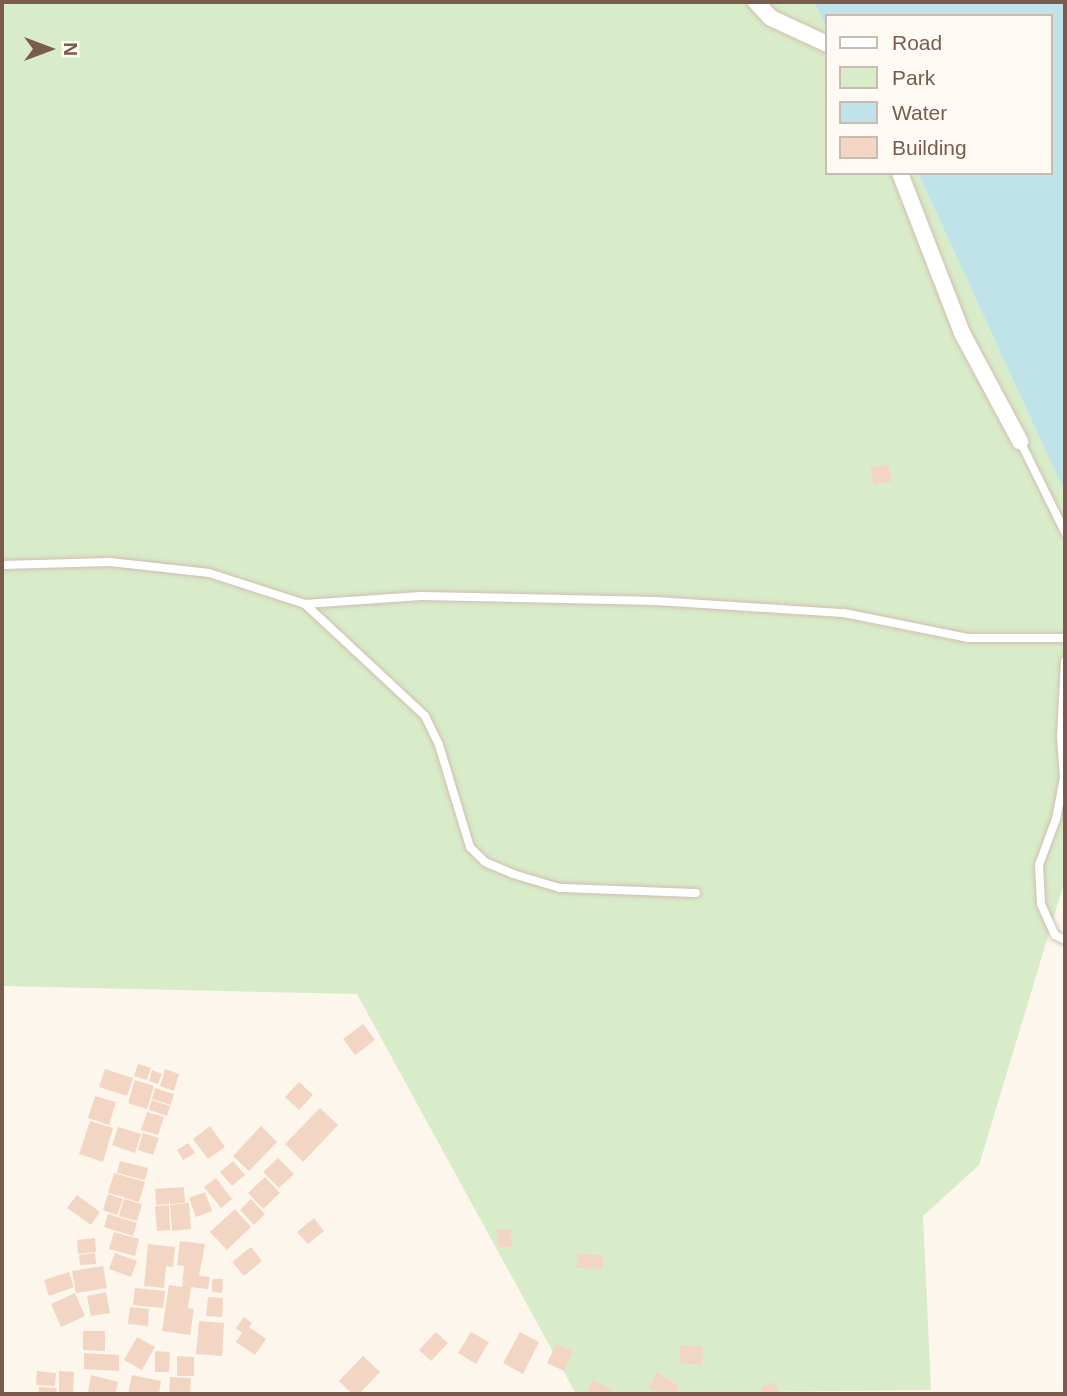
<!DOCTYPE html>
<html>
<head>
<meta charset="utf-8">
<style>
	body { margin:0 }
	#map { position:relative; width:1067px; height:1396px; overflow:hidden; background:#fdf6ec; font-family:Helvetica,sans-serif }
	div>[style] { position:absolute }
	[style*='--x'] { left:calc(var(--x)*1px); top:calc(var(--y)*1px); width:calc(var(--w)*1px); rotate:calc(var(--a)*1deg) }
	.green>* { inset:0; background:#d8ecc9 }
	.water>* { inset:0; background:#bfe3e8 }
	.building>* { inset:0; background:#f3d5c3 }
	.roads { filter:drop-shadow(0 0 2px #d1beb0) drop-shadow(0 0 2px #d1beb0) }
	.lane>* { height:8px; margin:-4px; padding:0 4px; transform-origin:4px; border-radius:4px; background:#fff }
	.street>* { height:16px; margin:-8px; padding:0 8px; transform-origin:8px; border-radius:8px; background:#fff }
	span { translate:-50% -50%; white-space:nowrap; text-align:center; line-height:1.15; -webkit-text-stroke:5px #fffaf3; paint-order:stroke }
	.frame { position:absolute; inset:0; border:4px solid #7a5c4d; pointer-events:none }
	.legend { position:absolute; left:825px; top:14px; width:228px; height:161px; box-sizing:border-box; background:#fffaf3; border:2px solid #cabbb1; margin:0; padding:9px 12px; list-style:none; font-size:21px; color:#7a5c4d }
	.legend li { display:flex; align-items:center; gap:14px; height:35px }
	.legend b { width:35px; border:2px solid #cabbb1 }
	.north { position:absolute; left:14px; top:14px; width:70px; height:70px; -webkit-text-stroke:5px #fffaf3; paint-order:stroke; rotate:90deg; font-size:19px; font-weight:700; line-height:28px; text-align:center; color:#7a5c4d }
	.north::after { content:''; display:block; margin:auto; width:24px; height:32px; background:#7a5c4d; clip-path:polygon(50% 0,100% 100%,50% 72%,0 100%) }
</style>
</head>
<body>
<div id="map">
	<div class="green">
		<div style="clip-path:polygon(2px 2px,814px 2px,827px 29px,827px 173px,918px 173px,1065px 493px,1065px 880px,979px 1165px,923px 1216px,931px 1390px,576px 1394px,357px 994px,2px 986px)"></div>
	</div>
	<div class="water">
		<div style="clip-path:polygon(814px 2px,1065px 2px,1065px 493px,918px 173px,1051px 173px,1051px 16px,827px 16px,827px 29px)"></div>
	</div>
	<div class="building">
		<div style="clip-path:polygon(888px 464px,892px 481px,874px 485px,870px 468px)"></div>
		<div style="clip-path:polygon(363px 1024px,375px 1040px,355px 1055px,343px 1039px)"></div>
		<div style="clip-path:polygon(138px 1064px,151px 1068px,147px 1080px,134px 1076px)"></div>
		<div style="clip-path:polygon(105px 1069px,133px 1078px,127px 1096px,99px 1087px)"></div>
		<div style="clip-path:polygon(165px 1069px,179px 1074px,174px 1091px,160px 1086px)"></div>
		<div style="clip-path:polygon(152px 1070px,162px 1074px,158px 1084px,149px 1081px)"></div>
		<div style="clip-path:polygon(135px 1080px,154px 1086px,147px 1109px,128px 1103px)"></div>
		<div style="clip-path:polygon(299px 1082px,313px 1095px,299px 1110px,285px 1097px)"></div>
		<div style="clip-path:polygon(155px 1088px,174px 1094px,171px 1105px,152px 1099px)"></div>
		<div style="clip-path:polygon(95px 1096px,116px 1102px,109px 1125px,88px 1118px)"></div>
		<div style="clip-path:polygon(152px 1100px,170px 1106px,167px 1116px,149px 1110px)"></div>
		<div style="clip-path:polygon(320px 1108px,338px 1125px,303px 1162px,285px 1144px)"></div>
		<div style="clip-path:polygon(147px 1112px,164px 1117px,158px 1135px,141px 1130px)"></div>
		<div style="clip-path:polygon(90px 1121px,113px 1128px,103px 1162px,79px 1154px)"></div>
		<div style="clip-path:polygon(210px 1126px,225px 1147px,208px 1159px,193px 1139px)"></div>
		<div style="clip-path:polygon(261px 1126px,277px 1142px,249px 1171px,233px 1156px)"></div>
		<div style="clip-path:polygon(118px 1127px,141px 1134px,135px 1153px,112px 1145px)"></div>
		<div style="clip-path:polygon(143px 1133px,159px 1138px,153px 1155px,138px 1150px)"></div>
		<div style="clip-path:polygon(188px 1143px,195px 1153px,183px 1160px,177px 1150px)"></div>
		<div style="clip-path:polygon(278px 1158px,294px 1174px,279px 1188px,263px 1172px)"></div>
		<div style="clip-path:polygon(120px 1161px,148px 1168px,145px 1180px,117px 1173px)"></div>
		<div style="clip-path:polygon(233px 1161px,245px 1175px,232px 1186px,220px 1172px)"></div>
		<div style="clip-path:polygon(114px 1173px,145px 1182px,139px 1202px,124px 1198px,125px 1194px,124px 1197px,108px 1193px)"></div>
		<div style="clip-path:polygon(265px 1177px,280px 1193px,263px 1209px,248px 1193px)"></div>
		<div style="clip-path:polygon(216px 1178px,232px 1199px,221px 1208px,204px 1187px)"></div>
		<div style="clip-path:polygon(184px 1187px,185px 1203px,170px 1204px,169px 1197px,169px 1204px,156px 1205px,155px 1189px)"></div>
		<div style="clip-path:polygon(205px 1192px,212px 1211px,196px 1217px,189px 1198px)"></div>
		<div style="clip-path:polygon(108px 1194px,123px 1199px,117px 1215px,103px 1210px)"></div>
		<div style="clip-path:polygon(77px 1195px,100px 1212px,91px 1225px,67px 1208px)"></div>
		<div style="clip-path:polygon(124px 1199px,142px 1204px,137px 1221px,119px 1216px)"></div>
		<div style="clip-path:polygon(251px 1199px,265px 1214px,254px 1225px,240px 1210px)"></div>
		<div style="clip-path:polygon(189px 1203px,191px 1229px,172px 1231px,170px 1205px)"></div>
		<div style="clip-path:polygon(169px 1205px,170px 1230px,157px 1231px,155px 1206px)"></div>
		<div style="clip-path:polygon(235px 1209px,251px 1227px,227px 1250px,210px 1232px)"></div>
		<div style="clip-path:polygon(108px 1214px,137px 1223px,133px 1236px,104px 1227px)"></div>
		<div style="clip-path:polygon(314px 1218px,324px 1231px,308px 1244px,297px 1232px)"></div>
		<div style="clip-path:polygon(497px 1229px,511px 1229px,512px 1247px,498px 1247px)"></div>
		<div style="clip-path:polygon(114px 1232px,139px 1239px,135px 1256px,109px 1249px)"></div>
		<div style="clip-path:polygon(95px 1238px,96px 1252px,78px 1254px,77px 1240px)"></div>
		<div style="clip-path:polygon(180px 1241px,205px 1244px,199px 1276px,210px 1277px,208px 1289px,191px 1287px,188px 1308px,194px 1309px,190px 1335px,162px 1331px,169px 1285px,182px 1287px,184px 1266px,177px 1265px)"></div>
		<div style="clip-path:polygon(148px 1244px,175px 1247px,173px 1267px,166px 1266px,164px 1288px,144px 1286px)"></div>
		<div style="clip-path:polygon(251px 1247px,262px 1261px,244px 1276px,232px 1262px)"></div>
		<div style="clip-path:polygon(95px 1253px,96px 1264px,80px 1265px,79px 1255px)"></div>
		<div style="clip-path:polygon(115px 1253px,137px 1261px,131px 1277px,109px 1269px)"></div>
		<div style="clip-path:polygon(578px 1254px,603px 1255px,603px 1269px,577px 1268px)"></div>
		<div style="clip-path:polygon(103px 1266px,107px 1288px,76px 1293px,72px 1271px)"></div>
		<div style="clip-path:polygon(69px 1272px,74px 1287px,49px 1296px,44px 1280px)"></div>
		<div style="clip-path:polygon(212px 1279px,223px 1279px,222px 1293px,212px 1292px)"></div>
		<div style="clip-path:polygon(135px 1288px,165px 1291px,163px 1308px,133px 1305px)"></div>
		<div style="clip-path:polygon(106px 1292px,110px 1313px,91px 1316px,87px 1296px)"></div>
		<div style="clip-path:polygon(75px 1293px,85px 1316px,61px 1327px,51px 1304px)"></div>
		<div style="clip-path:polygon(208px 1297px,223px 1298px,222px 1317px,206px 1316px)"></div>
		<div style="clip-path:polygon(130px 1307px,149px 1309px,148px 1326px,128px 1324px)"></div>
		<div style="clip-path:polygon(244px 1317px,252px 1323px,249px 1327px,266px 1339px,255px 1355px,236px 1342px,242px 1333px,236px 1328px)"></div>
		<div style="clip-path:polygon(199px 1321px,224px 1323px,222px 1356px,196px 1354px)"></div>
		<div style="clip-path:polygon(83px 1331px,105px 1331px,105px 1351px,83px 1350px)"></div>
		<div style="clip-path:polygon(436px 1332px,448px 1343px,431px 1361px,419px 1350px)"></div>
		<div style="clip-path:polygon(471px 1332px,489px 1342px,476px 1364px,458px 1353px)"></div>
		<div style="clip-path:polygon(520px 1332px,539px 1342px,523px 1374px,503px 1363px)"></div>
		<div style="clip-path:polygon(137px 1337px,155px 1347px,142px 1370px,124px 1360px)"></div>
		<div style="clip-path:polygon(556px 1344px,573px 1351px,564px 1371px,547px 1363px)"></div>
		<div style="clip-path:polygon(681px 1345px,703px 1347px,702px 1365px,679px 1363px)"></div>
		<div style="clip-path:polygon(155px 1351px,170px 1352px,169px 1372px,155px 1372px)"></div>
		<div style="clip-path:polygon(84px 1353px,119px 1355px,119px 1371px,84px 1369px)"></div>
		<div style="clip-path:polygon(177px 1356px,194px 1357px,194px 1376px,177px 1376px)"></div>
		<div style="clip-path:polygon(363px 1356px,380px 1372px,359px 1394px,352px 1394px,339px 1381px)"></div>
		<div style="clip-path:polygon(37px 1371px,56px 1373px,55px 1386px,36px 1385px)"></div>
		<div style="clip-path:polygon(59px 1371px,74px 1372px,73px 1393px,59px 1392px)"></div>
		<div style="clip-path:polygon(657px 1372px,679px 1386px,675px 1394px,662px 1394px,649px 1388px)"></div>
		<div style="clip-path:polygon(91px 1375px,118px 1382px,115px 1394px,88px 1392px)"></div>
		<div style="clip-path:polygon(132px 1375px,161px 1381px,159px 1394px,128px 1394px)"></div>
		<div style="clip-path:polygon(170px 1377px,191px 1378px,190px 1394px,169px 1394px)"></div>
		<div style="clip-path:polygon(593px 1380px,612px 1390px,609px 1394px,586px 1394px)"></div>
		<div style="clip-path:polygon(774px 1382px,779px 1394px,763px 1394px,761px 1388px)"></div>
		<div style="clip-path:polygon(39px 1387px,57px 1388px,56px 1394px,38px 1394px)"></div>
	</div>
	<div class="roads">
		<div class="lane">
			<div style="--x:1020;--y:441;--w:102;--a:63.7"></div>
			<div style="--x:2;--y:565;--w:108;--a:-1.6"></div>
			<div style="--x:110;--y:562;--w:100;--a:6.3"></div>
			<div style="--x:209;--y:573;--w:101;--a:17.9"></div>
			<div style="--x:305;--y:604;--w:116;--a:-3.9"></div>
			<div style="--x:421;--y:596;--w:235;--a:1.2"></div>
			<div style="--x:656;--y:601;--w:188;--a:3.7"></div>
			<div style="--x:844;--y:613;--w:126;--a:11.4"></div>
			<div style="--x:968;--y:638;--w:97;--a:0"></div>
			<div style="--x:305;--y:604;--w:164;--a:43"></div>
			<div style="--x:425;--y:716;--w:32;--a:64"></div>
			<div style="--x:439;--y:745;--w:107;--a:73.1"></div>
			<div style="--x:470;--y:847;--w:21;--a:45"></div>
			<div style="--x:485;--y:862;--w:30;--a:23"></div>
			<div style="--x:513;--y:874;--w:49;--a:16.6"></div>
			<div style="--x:560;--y:888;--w:136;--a:2.1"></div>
			<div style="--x:1065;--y:661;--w:76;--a:93"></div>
			<div style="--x:1061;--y:737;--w:41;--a:85.8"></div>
			<div style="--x:1064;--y:778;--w:42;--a:101"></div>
			<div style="--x:1056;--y:819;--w:49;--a:110.3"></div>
			<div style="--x:1039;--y:865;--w:39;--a:87"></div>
			<div style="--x:1041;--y:904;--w:34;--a:66"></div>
			<div style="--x:1055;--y:935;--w:11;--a:27"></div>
		</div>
		<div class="street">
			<div style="--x:756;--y:2;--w:22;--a:47"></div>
			<div style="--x:771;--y:18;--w:62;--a:24.9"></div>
			<div style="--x:900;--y:173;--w:172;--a:68.8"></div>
			<div style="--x:962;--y:333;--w:123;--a:61.8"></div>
		</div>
	</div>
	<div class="frame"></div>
	<ul class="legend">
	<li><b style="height:9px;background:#fff"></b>Road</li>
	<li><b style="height:19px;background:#d8ecc9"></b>Park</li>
	<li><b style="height:19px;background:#bfe3e8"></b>Water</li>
	<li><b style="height:19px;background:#f3d5c3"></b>Building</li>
	</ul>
	<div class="north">N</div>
</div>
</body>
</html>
